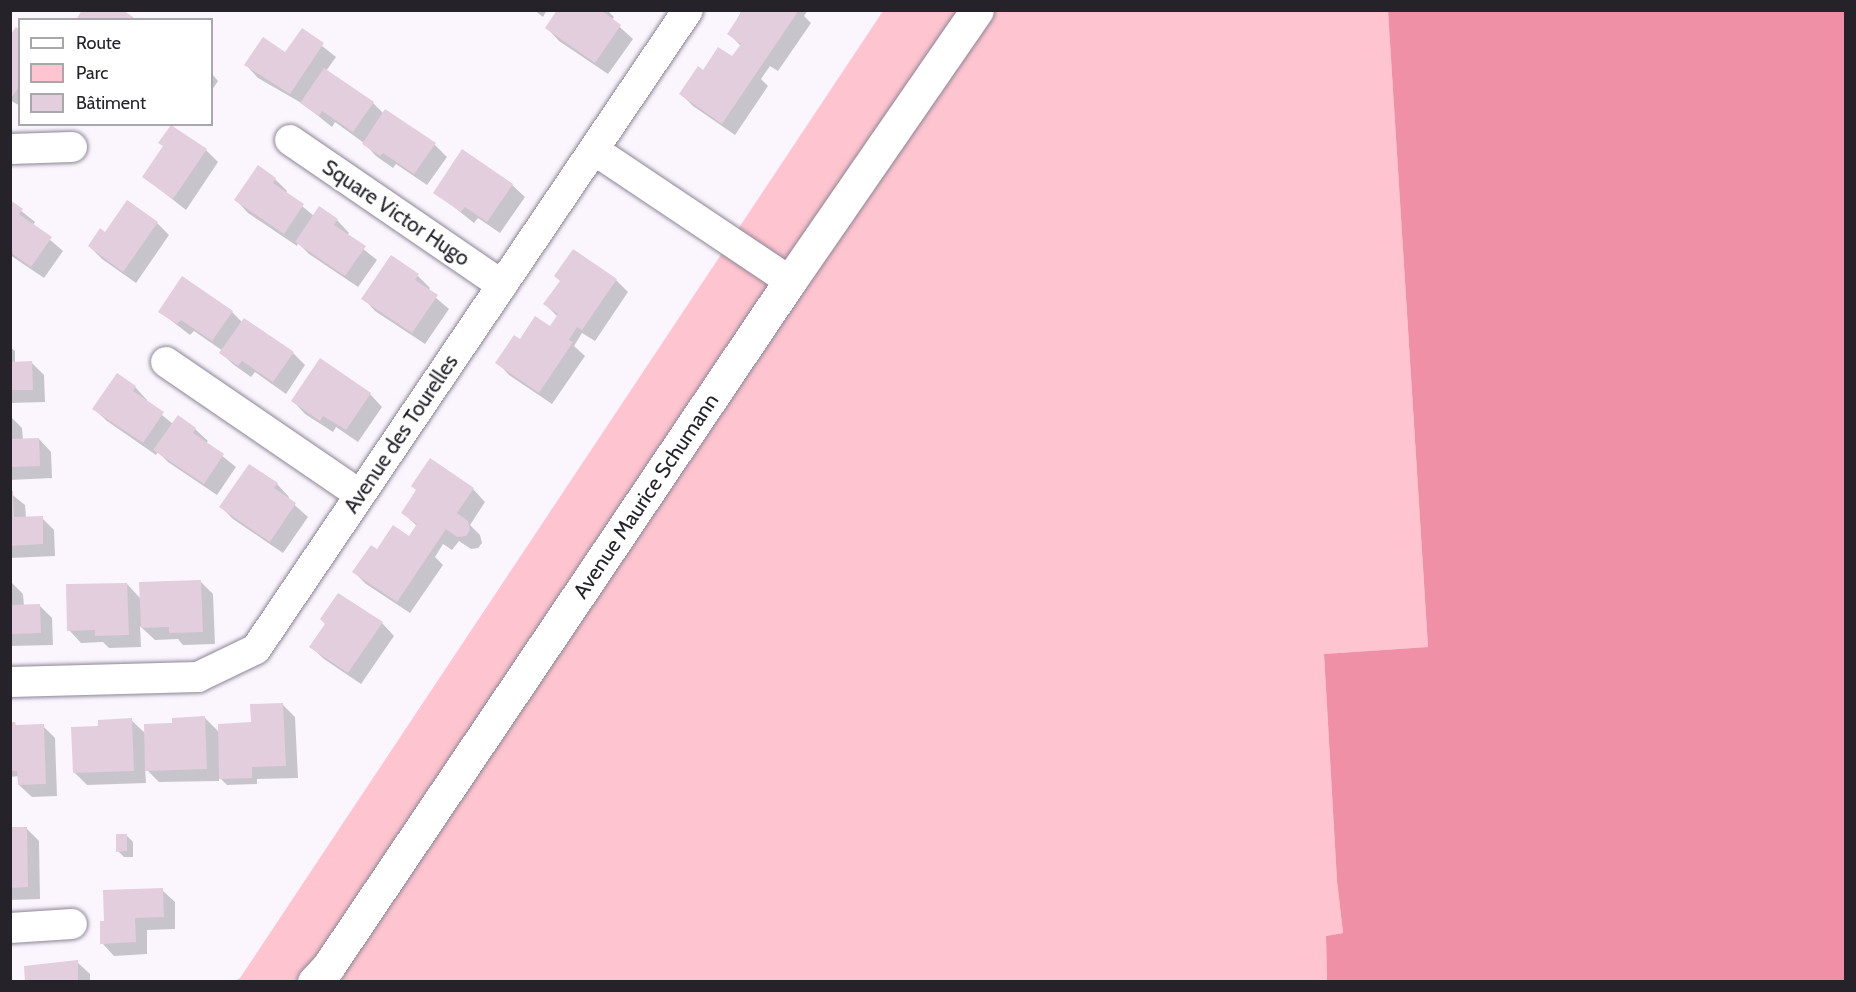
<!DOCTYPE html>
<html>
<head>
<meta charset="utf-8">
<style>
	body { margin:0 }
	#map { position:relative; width:1856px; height:992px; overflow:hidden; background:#fbf6fe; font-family:Cabin,sans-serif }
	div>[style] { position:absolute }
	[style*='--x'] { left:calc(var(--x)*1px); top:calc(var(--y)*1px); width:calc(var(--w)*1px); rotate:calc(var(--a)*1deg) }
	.green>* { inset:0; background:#fec4cf }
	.forest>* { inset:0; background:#f090a6 }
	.shadow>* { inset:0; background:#0003 }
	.building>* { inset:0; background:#e2cedc }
	.roads { filter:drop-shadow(0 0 2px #8d8496) drop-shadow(0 0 2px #8d8496) }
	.street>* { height:30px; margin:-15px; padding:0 15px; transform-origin:15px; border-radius:15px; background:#fff }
	.secondary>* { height:33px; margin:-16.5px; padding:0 16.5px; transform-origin:16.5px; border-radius:16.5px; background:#fff }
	span { translate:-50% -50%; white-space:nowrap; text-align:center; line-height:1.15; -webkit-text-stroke:4.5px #fff; paint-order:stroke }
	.street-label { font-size:21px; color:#252229 }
	.frame { position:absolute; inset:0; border:12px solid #252229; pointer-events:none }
	.legend { position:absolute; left:18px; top:18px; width:195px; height:108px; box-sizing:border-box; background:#fff; border:2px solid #a8a7a9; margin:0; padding:8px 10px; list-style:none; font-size:18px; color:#252229 }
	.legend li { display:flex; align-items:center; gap:12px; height:30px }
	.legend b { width:30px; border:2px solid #a8a7a9 }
</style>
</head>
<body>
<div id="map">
	<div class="green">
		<div style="clip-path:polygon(883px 11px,1388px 11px,1428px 647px,1324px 654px,1337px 881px,1343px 933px,1326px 936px,1327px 981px,234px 982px,240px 978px)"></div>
	</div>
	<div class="forest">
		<div style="clip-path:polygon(1388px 11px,1845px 11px,1845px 981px,1327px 981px,1326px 936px,1343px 933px,1337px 881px,1324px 654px,1428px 647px)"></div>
	</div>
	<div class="shadow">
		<div style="clip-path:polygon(534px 10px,547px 10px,543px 17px)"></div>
		<div style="clip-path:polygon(559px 10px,607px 10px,614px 17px,612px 20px,633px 39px,608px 74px,559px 41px,547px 28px)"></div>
		<div style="clip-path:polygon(742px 10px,808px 10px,804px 16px,811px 23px,778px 71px,770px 66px,761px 79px,768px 86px,735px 135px,693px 106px,681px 94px,703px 72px,732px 58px,741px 46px,729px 34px)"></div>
		<div style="clip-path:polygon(302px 30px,336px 57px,326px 71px,373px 103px,384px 114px,386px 111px,435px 145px,447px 157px,427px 185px,396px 164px,393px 168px,376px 156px,364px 143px,335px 122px,332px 127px,303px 104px,258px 78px,246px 65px,286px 54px)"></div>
		<div style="clip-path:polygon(20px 32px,20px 106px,10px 100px,10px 38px)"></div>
		<div style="clip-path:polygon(212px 74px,218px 81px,212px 90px)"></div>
		<div style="clip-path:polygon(206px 150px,218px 162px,186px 210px,144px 177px)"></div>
		<div style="clip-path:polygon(275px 179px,287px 191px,286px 193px,314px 216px,337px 220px,349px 233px,347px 236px,377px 260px,358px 287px,309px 254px,298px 243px,297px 246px,248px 213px,236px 200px)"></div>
		<div style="clip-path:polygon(512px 185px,525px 197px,500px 233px,478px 218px,474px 223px,435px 192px)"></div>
		<div style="clip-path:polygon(10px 202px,35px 222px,33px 225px,63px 251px,44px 278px,10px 255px)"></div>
		<div style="clip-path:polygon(157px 223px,169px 235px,136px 283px,102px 259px,89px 246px,105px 234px)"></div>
		<div style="clip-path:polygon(418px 276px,430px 288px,428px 291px,449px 309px,425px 344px,375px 311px,363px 298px)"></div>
		<div style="clip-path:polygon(616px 280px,628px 292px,595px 341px,582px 333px,574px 346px,585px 356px,552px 404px,509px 375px,497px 362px,520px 341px,556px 332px,558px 317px,545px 304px)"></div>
		<div style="clip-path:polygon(160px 312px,232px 312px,242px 322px,293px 353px,305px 365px,286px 394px,255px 372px,251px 377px,234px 365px,221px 353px,223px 351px,194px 331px,190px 335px)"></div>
		<div style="clip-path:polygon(10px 347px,15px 351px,15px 363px,32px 363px,44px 375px,45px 402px,10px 403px)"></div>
		<div style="clip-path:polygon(321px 360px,370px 394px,382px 407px,358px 442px,336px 427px,333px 432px,305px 414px,293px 401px)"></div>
		<div style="clip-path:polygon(135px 387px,147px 400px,146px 402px,173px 424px,195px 429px,208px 441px,206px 443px,236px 467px,217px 495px,168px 462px,158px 452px,156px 455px,107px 421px,94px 409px)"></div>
		<div style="clip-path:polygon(10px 416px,22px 428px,23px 440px,39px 439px,51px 452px,52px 478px,10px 480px)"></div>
		<div style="clip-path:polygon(277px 484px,289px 497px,288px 499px,308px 517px,283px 553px,233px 519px,221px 507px)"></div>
		<div style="clip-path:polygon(473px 489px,485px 502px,470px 525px,480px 535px,482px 543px,478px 548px,471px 549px,459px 541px,452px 550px,443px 544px,435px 557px,443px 565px,410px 613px,366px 584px,354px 572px,377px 551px,409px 538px,417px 526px,403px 513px)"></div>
		<div style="clip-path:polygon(10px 493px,25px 505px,26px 518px,42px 518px,54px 530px,55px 556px,10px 558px)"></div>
		<div style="clip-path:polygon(10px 581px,23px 594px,24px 606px,40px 606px,52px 618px,53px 645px,10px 646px)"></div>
		<div style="clip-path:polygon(201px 582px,213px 594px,215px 644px,183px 645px,178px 639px,155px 640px,140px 626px,141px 647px,109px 648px,103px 642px,81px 643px,69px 630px,127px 584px,141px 599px)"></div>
		<div style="clip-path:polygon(382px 623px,394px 636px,361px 684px,324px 659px,311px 647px,327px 624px)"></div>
		<div style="clip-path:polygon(283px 705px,295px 717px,298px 778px,257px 779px,257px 784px,227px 785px,219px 777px,219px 781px,159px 782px,145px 768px,146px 783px,87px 785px,74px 772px,100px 728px,131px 720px,146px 734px,205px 718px,220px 733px,253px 724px)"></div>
		<div style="clip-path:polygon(10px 725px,43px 726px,55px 738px,57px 796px,32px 797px,19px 785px,19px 776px,10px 777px)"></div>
		<div style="clip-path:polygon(26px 828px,39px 841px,40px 899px,10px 900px,10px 829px)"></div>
		<div style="clip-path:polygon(127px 836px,133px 842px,133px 857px,124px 857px,118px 851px)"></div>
		<div style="clip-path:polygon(162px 890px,175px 902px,175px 929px,147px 930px,147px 954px,114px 956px,102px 943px)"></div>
		<div style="clip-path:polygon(77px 962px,90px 974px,90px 982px,26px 982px)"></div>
	</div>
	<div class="building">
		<div style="clip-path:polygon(82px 10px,123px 10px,137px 20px,76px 20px)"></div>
		<div style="clip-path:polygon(557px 10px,601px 10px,621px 25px,595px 63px,545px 28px)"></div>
		<div style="clip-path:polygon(743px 10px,799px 10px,722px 124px,679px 94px,698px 66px,703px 70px,718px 47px,732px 56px,741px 44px,727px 34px)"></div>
		<div style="clip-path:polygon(16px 27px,20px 30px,20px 86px,10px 99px,10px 35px)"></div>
		<div style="clip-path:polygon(302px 28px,324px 43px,290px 94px,244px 65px,263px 37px,285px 52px)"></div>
		<div style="clip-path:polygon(324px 68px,374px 102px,353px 132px,322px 111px,319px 116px,300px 103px)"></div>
		<div style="clip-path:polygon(385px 109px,436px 143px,414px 174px,383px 153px,380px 156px,362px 144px)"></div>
		<div style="clip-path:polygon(171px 125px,207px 149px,173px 199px,142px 177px,163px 146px,158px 143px)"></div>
		<div style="clip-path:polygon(462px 149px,513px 184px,487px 222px,465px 207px,461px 212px,433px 193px)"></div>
		<div style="clip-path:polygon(258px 165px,276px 178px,273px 183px,304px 204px,284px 234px,234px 200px)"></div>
		<div style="clip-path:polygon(10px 200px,23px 209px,19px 214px,52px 237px,31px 267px,10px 252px)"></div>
		<div style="clip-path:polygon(127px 200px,158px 222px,123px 272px,88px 246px,100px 228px,105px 232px)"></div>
		<div style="clip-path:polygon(319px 206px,338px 219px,334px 225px,366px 246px,345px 276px,295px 242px)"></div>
		<div style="clip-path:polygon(573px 249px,617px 279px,582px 330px,577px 327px,569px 340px,573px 342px,539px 393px,495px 363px,514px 335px,520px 339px,535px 316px,550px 326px,558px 314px,543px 304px,560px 281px,554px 276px)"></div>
		<div style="clip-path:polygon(391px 255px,419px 274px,415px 280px,438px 295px,412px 333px,361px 299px)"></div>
		<div style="clip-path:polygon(182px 276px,233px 311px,212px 341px,181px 320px,177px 324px,158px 312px)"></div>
		<div style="clip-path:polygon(244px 318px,294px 352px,273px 382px,242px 361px,238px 366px,219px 353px)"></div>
		<div style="clip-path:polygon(320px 358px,371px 393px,346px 430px,323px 416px,320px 421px,291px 401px)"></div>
		<div style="clip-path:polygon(32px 361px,33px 390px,10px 390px,10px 362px)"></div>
		<div style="clip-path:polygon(117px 373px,136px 386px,133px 391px,164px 412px,143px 443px,92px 409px)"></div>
		<div style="clip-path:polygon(178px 415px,196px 428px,193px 433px,224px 454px,204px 484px,153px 450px)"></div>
		<div style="clip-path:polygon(39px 438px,40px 466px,10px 467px,10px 439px)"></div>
		<div style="clip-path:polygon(430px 458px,474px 488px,457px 513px,468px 521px,470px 530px,466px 536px,457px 537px,446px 529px,397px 602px,352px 572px,371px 545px,377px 549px,393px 525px,409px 536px,417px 524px,401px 513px,416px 490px,411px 486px)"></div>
		<div style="clip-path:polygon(249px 464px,278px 483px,274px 488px,296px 503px,270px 542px,219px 507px)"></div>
		<div style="clip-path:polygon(10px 491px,13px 491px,14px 517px,43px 516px,43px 544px,10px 546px)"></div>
		<div style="clip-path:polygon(201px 580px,203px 632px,169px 633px,169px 627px,141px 628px,139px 582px)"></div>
		<div style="clip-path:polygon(127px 583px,129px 635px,95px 636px,95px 630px,67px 631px,66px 584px)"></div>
		<div style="clip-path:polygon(338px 593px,383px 622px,348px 673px,309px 647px,325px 624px,320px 619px)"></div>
		<div style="clip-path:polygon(40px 604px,41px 633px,10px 634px,10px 605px)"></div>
		<div style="clip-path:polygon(283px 703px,286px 766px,252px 767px,252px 778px,219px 779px,218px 724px,251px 722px,250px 704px)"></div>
		<div style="clip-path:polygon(205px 716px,207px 769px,145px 771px,144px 724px,172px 723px,172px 718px)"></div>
		<div style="clip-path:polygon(132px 718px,134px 771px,73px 773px,71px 727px,98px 726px,98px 720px)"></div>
		<div style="clip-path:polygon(10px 722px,15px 722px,16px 725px,44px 724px,46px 784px,18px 785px,17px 771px,10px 771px)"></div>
		<div style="clip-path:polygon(10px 827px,27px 827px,28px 887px,10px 888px)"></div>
		<div style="clip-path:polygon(116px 834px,127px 834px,127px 851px,116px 852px)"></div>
		<div style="clip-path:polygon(163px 888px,164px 917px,135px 918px,136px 942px,100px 944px,100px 921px,104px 921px,103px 890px)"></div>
		<div style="clip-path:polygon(78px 960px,78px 982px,25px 982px,24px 966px)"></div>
	</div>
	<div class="roads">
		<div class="street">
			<div style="--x:290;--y:140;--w:257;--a:34.4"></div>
			<div style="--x:10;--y:149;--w:62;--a:-1.8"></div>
			<div style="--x:594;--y:150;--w:236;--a:33.8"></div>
			<div style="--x:166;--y:362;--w:235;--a:34.4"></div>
			<div style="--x:10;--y:682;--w:188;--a:-1.5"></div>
			<div style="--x:198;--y:677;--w:64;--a:-25.8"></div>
			<div style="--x:256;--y:649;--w:771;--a:-55.94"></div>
			<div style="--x:10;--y:928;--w:62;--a:-3.7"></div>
		</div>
		<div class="secondary">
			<div style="--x:314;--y:982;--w:21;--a:-47"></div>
			<div style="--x:328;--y:967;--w:827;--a:-56.04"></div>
			<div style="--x:790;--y:281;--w:329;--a:-55.4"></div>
		</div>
	</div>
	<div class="street-label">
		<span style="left:396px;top:213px;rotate:34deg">Square Victor Hugo</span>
		<span style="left:401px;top:434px;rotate:-56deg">Avenue des Tourelles</span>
		<span style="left:646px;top:496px;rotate:-56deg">Avenue Maurice Schumann</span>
	</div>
	<div class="frame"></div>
	<ul class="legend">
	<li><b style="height:8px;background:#fff"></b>Route</li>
	<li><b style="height:16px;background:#fec4cf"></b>Parc</li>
	<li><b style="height:16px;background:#e2cedc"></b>Bâtiment</li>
	</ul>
</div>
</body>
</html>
